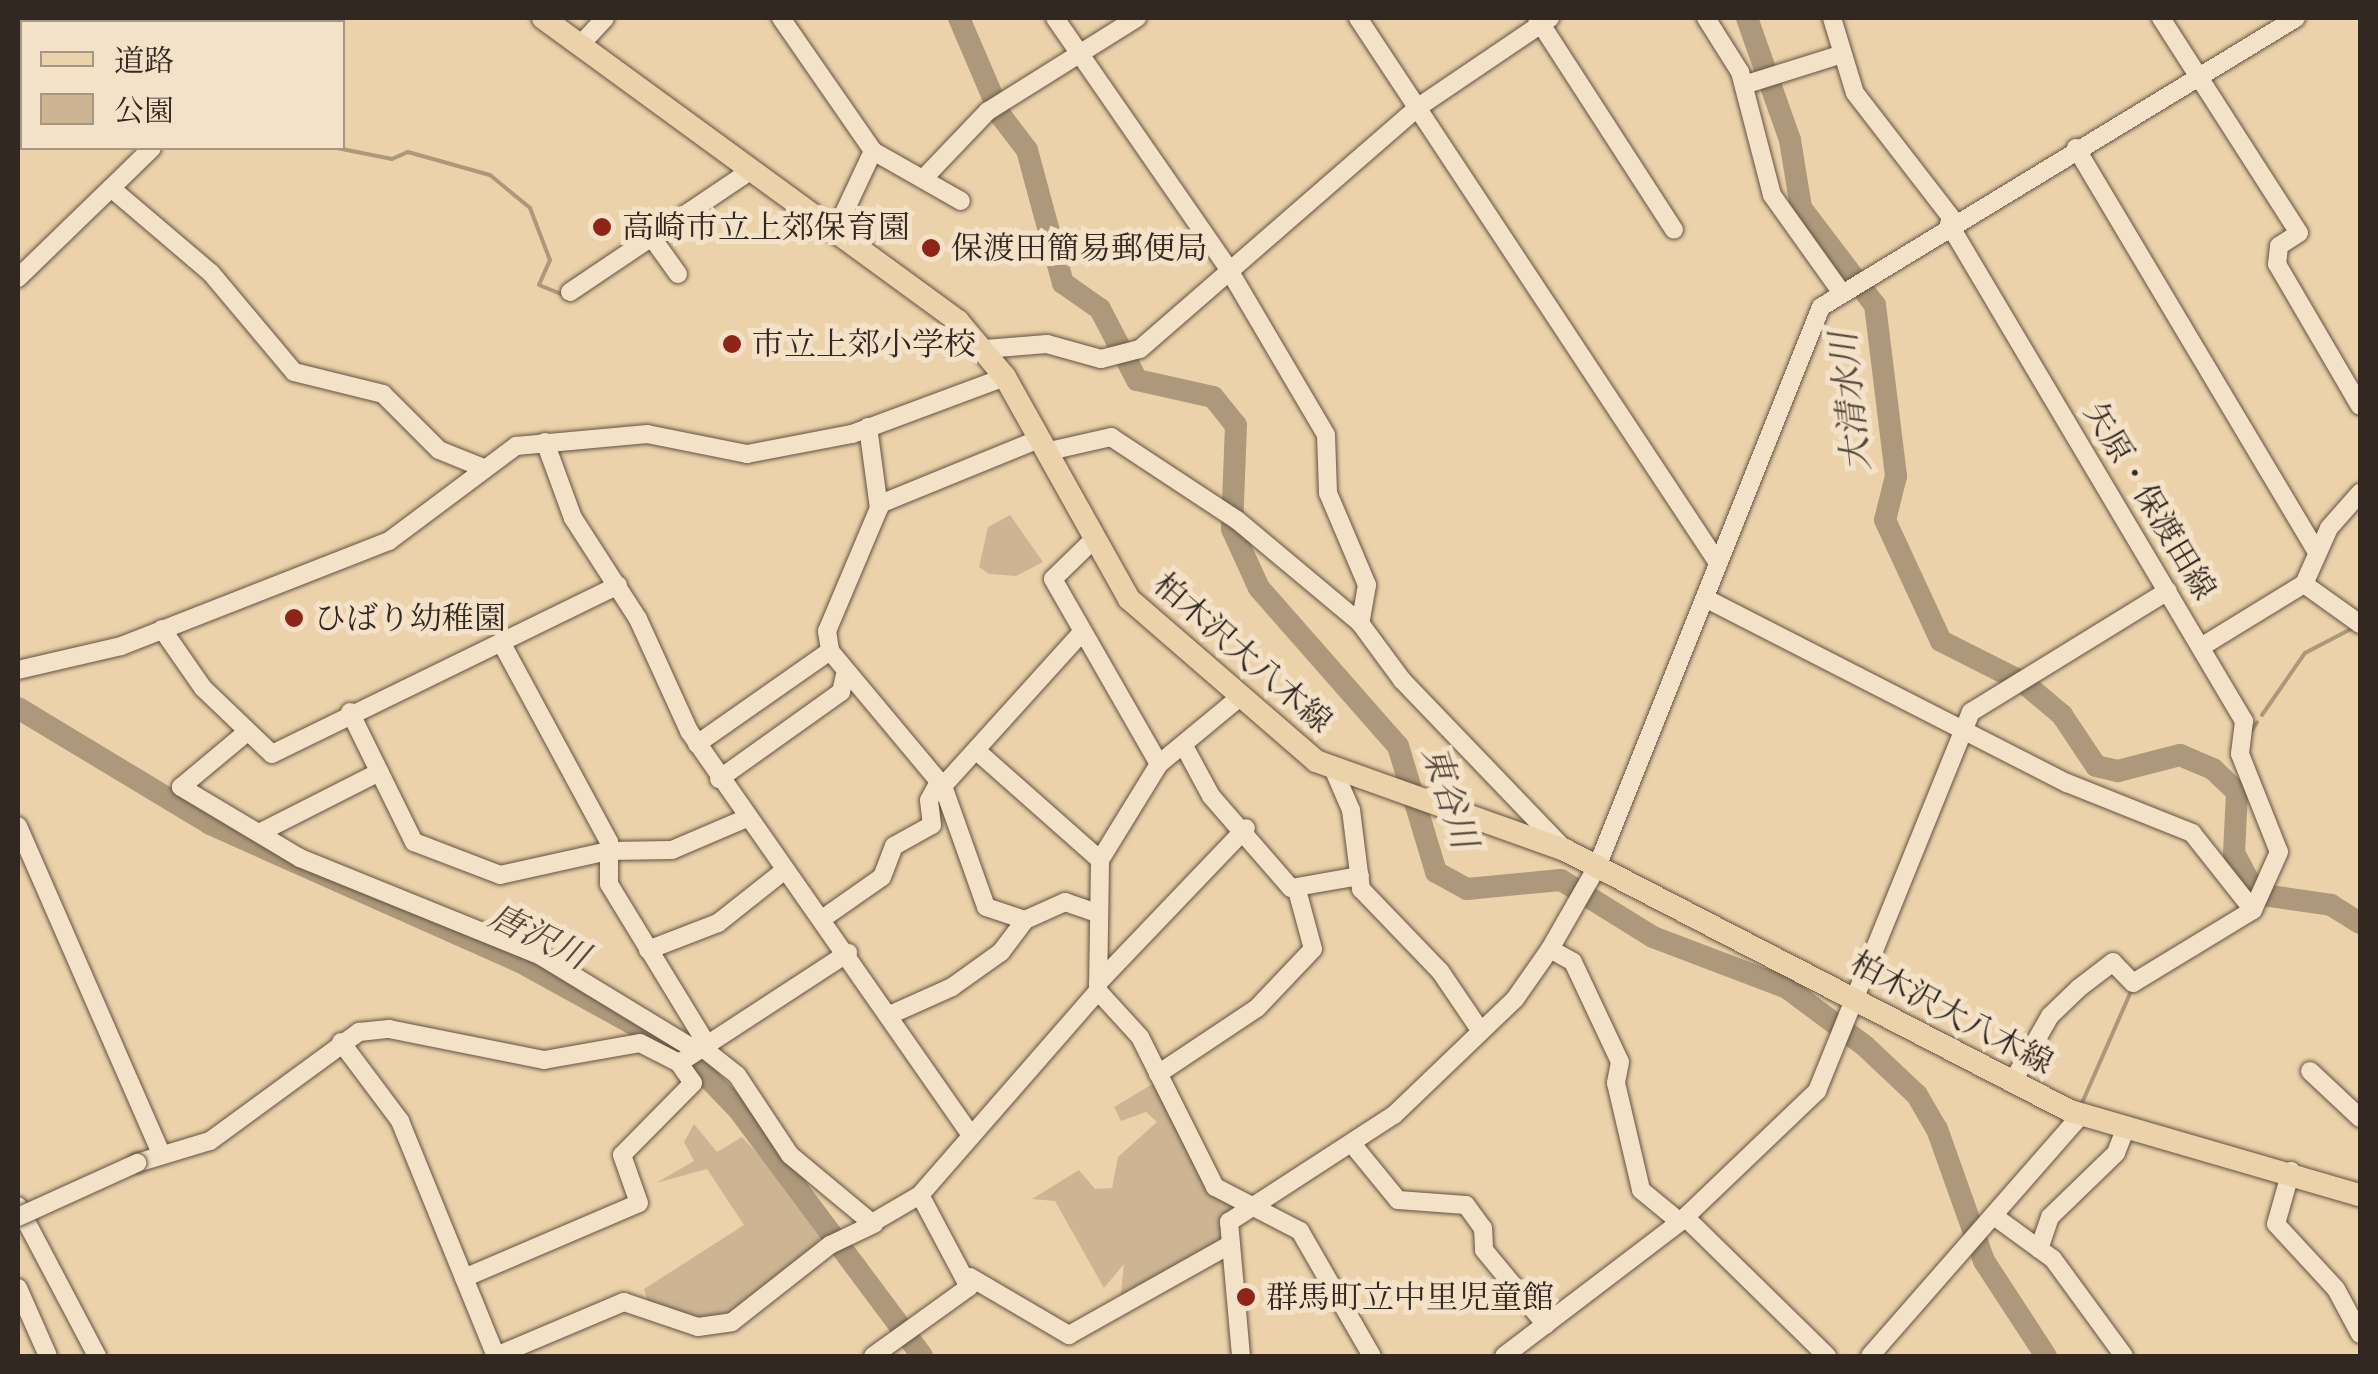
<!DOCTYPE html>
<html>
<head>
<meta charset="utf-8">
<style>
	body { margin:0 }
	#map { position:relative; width:2378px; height:1374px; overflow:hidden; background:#ecd2aa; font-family:"Gentium Book Plus","Noto Serif JP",serif }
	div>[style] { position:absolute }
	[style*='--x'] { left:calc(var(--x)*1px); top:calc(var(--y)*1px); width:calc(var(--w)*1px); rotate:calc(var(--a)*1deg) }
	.green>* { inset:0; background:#cdb593 }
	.stream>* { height:4px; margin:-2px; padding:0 2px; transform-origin:2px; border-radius:2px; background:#ad987b }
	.river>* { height:22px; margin:-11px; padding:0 11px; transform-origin:11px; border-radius:11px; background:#ad987b }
	.roads { filter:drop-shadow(0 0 2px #615243) drop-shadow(0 0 2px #615243) }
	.minor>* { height:18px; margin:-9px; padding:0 9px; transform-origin:9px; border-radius:9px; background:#f3e2c8 }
	.major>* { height:22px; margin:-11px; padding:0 11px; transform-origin:11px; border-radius:11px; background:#ecd2aa }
	.bridges { filter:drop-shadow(0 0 2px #615243) drop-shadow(0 0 2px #615243) }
	.minor-bridge>* { height:18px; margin:-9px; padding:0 9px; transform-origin:9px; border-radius:9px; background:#f3e2c8 }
	.dots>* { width:28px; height:28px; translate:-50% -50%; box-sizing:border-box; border:5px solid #f3e2c8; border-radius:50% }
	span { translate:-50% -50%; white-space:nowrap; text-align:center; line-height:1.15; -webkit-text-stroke:10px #f3e2c8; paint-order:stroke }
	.poi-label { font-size:32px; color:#332721 }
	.left { translate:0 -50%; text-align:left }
	.street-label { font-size:32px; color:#332721 }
	.water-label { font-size:35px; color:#58493c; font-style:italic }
	.frame { position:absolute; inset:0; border:20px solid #332721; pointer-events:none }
	.legend { position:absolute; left:20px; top:20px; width:325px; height:130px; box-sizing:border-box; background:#f3e2c8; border:2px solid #a69785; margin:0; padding:12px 18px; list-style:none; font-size:30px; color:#332721 }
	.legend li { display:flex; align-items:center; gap:20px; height:50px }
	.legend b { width:50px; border:2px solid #a69785 }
</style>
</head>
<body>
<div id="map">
	<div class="green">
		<div style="clip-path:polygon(1010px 515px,1043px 562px,1016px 576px,989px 574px,979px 567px,988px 527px)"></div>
		<div style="clip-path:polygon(1156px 1082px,1236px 1206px,1215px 1249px,1120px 1301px,1124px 1264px,1104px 1288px,1055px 1201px,1032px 1199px,1079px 1170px,1095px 1189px,1112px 1188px,1118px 1157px,1157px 1122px,1146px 1112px,1121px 1121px,1114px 1107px)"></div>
		<div style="clip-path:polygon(694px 1124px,717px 1152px,742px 1137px,828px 1229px,798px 1267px,730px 1317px,690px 1320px,648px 1301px,644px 1289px,744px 1225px,707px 1169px,656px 1183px,694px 1161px,684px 1142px)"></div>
	</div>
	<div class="stream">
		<div style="--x:268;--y:18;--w:4;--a:63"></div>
		<div style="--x:337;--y:148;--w:56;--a:11.3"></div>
		<div style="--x:392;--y:159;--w:17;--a:-24"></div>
		<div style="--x:408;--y:152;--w:85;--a:15.7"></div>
		<div style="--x:490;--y:175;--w:52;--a:39.5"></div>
		<div style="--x:530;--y:208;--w:56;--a:69"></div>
		<div style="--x:550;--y:260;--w:27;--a:114"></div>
		<div style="--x:539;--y:285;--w:27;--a:22"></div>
		<div style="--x:2262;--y:715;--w:75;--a:-55.3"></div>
		<div style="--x:2305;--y:653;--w:54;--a:-27.5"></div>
		<div style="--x:2249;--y:735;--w:15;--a:-58"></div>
		<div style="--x:2082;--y:1103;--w:124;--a:-66.3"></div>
	</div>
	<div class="river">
		<div style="--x:959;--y:18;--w:107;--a:66.8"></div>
		<div style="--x:1001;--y:116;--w:43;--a:52.6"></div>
		<div style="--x:1027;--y:150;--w:138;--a:74.9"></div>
		<div style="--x:1063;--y:283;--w:45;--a:35.1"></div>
		<div style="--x:1100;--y:309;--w:80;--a:62.5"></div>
		<div style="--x:1137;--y:380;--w:78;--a:12.6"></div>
		<div style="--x:1213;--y:397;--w:36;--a:51"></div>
		<div style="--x:1236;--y:425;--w:104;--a:92.2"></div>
		<div style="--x:1232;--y:529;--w:65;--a:65.4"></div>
		<div style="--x:1259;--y:588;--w:210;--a:48.7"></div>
		<div style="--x:1398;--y:746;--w:132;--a:73.2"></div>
		<div style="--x:1436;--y:872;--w:35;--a:29"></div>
		<div style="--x:1467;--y:889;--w:94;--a:-5.5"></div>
		<div style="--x:1561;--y:880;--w:108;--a:31.8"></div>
		<div style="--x:1653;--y:937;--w:143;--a:20.8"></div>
		<div style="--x:1787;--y:988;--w:97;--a:36.6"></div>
		<div style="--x:1865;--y:1046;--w:71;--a:43.3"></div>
		<div style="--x:1917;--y:1095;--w:39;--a:60"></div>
		<div style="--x:1937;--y:1129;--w:140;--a:70.4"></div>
		<div style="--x:1984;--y:1261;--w:113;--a:56.9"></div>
		<div style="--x:1747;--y:18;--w:129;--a:70.6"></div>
		<div style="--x:1790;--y:140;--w:69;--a:80.8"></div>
		<div style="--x:1801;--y:208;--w:122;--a:52.7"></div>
		<div style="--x:1875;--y:305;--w:172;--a:83"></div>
		<div style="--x:1896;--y:476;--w:45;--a:104"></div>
		<div style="--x:1885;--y:520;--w:133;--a:65.2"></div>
		<div style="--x:1941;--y:641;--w:93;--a:26.8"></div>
		<div style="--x:2024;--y:683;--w:50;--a:40.1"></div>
		<div style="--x:2062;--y:715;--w:61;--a:56.3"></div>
		<div style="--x:2096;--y:766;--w:23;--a:13"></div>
		<div style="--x:2118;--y:771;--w:64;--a:-14.5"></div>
		<div style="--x:2180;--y:755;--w:36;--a:23"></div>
		<div style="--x:2213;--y:769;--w:33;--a:44"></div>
		<div style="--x:2237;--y:792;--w:61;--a:92.8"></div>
		<div style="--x:2234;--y:853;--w:47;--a:61.8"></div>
		<div style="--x:2256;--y:894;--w:76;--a:8.3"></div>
		<div style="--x:2331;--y:905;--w:34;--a:32"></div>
		<div style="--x:18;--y:708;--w:224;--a:31.1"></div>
		<div style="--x:210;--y:824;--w:346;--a:24"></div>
		<div style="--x:526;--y:965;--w:178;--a:28.9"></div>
		<div style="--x:682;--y:1051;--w:81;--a:46"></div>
		<div style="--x:738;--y:1109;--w:308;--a:53.3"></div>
	</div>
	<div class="roads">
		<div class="minor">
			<div style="--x:781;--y:18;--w:162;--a:55.3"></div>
			<div style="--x:873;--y:151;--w:87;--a:115.1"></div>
			<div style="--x:1055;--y:18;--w:300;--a:55.3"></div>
			<div style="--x:1226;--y:265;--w:197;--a:59.5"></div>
			<div style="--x:1326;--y:435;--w:58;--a:88"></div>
			<div style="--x:1328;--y:493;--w:100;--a:67"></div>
			<div style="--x:1367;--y:585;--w:39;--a:100"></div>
			<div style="--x:1358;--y:18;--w:653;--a:56.55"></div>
			<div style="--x:1537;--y:18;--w:252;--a:57.1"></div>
			<div style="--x:1706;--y:18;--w:64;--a:57.8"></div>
			<div style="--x:1740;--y:72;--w:127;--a:75.4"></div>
			<div style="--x:1772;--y:195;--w:115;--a:54.5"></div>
			<div style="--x:1832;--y:18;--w:78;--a:73"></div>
			<div style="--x:1855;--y:93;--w:162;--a:52.3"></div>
			<div style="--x:2161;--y:18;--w:255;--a:57.3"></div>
			<div style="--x:2299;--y:233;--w:24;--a:147"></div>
			<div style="--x:2279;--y:246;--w:18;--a:96"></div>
			<div style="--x:2277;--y:264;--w:164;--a:59.7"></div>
			<div style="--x:237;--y:22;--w:5;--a:-53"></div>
			<div style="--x:581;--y:44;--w:35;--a:-47"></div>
			<div style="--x:1744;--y:85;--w:100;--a:-17.5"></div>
			<div style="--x:2076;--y:148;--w:470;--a:59.2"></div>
			<div style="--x:873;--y:151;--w:101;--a:29.6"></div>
			<div style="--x:923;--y:179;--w:94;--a:-46.3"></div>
			<div style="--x:988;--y:111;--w:176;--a:-32"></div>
			<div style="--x:111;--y:188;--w:57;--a:-44.3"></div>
			<div style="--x:1949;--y:224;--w:578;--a:59.31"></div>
			<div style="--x:2244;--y:721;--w:33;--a:97"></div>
			<div style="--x:2240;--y:754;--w:105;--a:68.3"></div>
			<div style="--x:2279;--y:852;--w:64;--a:114.1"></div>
			<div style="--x:2253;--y:910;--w:140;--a:148.7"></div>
			<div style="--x:2133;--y:983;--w:29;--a:-134"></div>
			<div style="--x:2113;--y:962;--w:43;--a:142.6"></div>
			<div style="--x:2079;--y:988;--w:40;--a:136"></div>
			<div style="--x:2050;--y:1016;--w:77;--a:119.6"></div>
			<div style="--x:650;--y:235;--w:48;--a:54.3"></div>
			<div style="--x:18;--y:278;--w:129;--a:-44.1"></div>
			<div style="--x:111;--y:188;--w:131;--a:40.4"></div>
			<div style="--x:211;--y:273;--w:129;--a:50"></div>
			<div style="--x:294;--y:372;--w:92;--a:13.9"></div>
			<div style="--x:383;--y:394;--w:79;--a:45"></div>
			<div style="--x:439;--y:450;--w:45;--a:22"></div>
			<div style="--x:570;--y:292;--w:220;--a:-33.9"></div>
			<div style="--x:985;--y:349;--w:62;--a:-4.6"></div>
			<div style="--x:1047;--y:344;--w:56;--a:15.5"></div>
			<div style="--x:1101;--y:359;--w:40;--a:-14.4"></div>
			<div style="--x:1140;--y:349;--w:367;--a:-41"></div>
			<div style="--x:1417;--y:108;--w:161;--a:-34.1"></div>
			<div style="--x:868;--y:427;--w:82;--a:82.3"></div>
			<div style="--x:879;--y:508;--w:134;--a:112.9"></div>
			<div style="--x:827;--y:631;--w:20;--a:81"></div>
			<div style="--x:830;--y:651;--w:176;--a:50.1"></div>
			<div style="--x:943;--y:786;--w:128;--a:70.4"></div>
			<div style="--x:986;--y:907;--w:41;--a:18.4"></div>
			<div style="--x:545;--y:442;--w:81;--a:69.8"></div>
			<div style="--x:573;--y:518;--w:120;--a:57.2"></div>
			<div style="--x:638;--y:619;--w:123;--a:65.5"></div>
			<div style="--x:689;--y:731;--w:493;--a:55.1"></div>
			<div style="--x:1045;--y:452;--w:68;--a:-12.8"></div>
			<div style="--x:1111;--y:437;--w:151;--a:33.4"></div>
			<div style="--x:1237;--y:520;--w:160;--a:39.9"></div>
			<div style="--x:1360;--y:623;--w:71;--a:53.6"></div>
			<div style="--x:1402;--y:680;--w:236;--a:46.2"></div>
			<div style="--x:880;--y:504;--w:172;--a:-22.2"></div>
			<div style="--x:1091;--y:542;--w:53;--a:135.8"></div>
			<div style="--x:1053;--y:579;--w:213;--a:60.2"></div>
			<div style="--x:2304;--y:584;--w:61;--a:-65.9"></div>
			<div style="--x:2329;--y:528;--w:47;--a:-48.5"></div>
			<div style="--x:2304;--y:584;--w:69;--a:35.5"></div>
			<div style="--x:1705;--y:598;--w:407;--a:27.1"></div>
			<div style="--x:2067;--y:783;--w:135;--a:21.8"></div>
			<div style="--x:2192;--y:833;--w:98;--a:51.6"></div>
			<div style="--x:162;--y:629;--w:72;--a:55.2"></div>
			<div style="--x:203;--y:688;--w:95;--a:43.7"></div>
			<div style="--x:272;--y:754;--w:385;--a:-26"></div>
			<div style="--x:501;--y:642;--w:227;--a:61.6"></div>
			<div style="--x:609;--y:842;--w:42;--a:90"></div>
			<div style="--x:609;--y:884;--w:184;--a:58.6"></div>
			<div style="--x:2201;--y:647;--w:121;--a:-31.5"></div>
			<div style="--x:18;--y:670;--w:106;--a:-13.1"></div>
			<div style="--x:121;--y:646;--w:288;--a:-21.4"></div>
			<div style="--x:389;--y:541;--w:159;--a:-36.8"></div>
			<div style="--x:516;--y:446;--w:132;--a:-5.2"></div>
			<div style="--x:647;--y:434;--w:102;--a:11.3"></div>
			<div style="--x:747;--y:454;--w:107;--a:-10.8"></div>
			<div style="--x:852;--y:434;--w:163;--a:-20.4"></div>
			<div style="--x:350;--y:712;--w:145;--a:63.8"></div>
			<div style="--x:414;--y:842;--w:92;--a:21"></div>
			<div style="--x:500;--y:875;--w:111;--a:-12.5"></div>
			<div style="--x:608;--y:851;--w:64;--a:-0.9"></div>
			<div style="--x:672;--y:850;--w:82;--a:-23.1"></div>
			<div style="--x:247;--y:732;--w:86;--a:140.2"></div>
			<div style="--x:181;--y:787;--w:139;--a:30.8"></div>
			<div style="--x:300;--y:858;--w:260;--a:22.1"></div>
			<div style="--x:541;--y:956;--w:179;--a:31.3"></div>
			<div style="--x:697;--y:744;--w:162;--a:-35"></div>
			<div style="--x:1184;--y:746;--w:57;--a:61.6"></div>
			<div style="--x:1211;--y:796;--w:122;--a:49"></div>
			<div style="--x:1291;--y:888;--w:70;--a:-9.9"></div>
			<div style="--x:978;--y:752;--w:163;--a:41.5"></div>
			<div style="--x:1335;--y:773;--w:40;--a:66.6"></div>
			<div style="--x:1351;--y:810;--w:80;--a:82.8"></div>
			<div style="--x:1361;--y:889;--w:114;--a:46.1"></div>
			<div style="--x:1440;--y:971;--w:71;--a:55.9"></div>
			<div style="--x:719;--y:779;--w:150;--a:-35.5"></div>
			<div style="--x:841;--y:692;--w:18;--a:-77"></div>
			<div style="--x:943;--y:786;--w:207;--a:-47.9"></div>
			<div style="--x:18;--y:826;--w:358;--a:66.4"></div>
			<div style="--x:259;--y:833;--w:135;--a:-26.9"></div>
			<div style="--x:822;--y:919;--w:73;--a:-35"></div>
			<div style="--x:882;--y:877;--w:33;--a:-69"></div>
			<div style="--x:894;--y:846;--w:43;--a:-28.9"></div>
			<div style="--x:932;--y:825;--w:25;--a:-97"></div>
			<div style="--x:929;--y:800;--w:21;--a:-61"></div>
			<div style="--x:1550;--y:949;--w:26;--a:29"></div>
			<div style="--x:1573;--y:962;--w:110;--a:64.8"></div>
			<div style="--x:1620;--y:1062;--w:21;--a:101"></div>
			<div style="--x:1616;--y:1083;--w:110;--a:76.8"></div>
			<div style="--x:1641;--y:1190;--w:50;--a:39.4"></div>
			<div style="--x:648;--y:950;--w:75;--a:-21.1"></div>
			<div style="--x:718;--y:923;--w:80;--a:-38.4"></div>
			<div style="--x:1098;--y:983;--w:214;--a:-46.3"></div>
			<div style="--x:1098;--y:991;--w:62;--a:47.6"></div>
			<div style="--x:1140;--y:1037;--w:168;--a:63.4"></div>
			<div style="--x:1215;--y:1187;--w:96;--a:27.4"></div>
			<div style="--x:1300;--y:1231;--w:144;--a:60.1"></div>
			<div style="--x:892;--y:1014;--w:66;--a:-24.2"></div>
			<div style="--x:952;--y:987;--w:60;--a:-35.5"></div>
			<div style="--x:1001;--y:952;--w:40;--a:-53"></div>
			<div style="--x:1025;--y:920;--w:44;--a:-24.2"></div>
			<div style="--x:1065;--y:902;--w:36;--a:19"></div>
			<div style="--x:341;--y:1042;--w:99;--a:53.2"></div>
			<div style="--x:400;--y:1121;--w:254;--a:67.8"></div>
			<div style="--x:699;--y:1045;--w:48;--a:38.3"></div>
			<div style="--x:737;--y:1075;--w:96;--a:56.5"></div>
			<div style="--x:790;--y:1155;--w:107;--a:39.7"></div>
			<div style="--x:872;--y:1223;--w:56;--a:-30.3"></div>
			<div style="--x:2310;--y:1071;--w:69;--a:43.2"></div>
			<div style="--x:1158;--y:1074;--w:119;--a:-33.7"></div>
			<div style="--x:1257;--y:1008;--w:81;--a:-46.5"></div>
			<div style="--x:1313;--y:949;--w:61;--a:-105.2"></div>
			<div style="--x:1353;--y:1145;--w:71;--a:50.7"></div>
			<div style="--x:1398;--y:1200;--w:68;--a:4.2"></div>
			<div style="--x:1466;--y:1205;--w:29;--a:54"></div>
			<div style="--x:1483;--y:1228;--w:22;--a:87"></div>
			<div style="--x:1484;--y:1250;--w:97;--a:50.4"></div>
			<div style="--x:137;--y:1163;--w:76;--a:-16.8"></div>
			<div style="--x:210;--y:1141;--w:185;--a:-36.2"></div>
			<div style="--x:359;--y:1032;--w:30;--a:-6"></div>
			<div style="--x:389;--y:1029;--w:158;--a:11.3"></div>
			<div style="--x:544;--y:1060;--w:97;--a:-10"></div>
			<div style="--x:640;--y:1043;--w:44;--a:27.1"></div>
			<div style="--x:679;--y:1063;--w:202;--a:-33.1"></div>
			<div style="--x:2291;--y:1171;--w:55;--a:105.8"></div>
			<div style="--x:2276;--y:1224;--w:88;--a:47.3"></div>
			<div style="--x:2336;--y:1289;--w:51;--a:61.9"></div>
			<div style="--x:18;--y:1206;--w:170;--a:62.2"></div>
			<div style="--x:1994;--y:1216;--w:73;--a:36.1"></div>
			<div style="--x:2053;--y:1259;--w:120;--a:53.8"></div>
			<div style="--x:1685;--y:1217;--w:199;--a:44.4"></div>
			<div style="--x:2039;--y:1249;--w:34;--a:-71"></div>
			<div style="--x:2050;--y:1217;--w:92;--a:-44.1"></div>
			<div style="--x:2116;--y:1153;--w:26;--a:-69"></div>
			<div style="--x:970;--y:1277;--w:115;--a:30.4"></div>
			<div style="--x:1069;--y:1335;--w:180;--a:-29.3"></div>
			<div style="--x:464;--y:1278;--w:190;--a:-23.2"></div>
			<div style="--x:639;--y:1203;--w:51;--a:-109.5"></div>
			<div style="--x:622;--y:1155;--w:101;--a:-45.4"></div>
			<div style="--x:693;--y:1083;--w:24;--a:-125"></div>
			<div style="--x:18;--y:1288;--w:74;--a:66.2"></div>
			<div style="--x:496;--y:1356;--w:139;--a:-22.9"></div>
			<div style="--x:624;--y:1302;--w:78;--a:18.7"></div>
			<div style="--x:698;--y:1327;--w:34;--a:-8"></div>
			<div style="--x:732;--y:1322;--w:125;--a:-38.2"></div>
			<div style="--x:830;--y:1245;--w:49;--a:-25.5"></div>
			<div style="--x:873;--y:1356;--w:118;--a:-35.7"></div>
			<div style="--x:969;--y:1287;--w:104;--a:-118"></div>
			<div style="--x:920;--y:1195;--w:271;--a:-48.9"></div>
			<div style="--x:1098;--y:991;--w:131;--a:-89.1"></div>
			<div style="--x:1100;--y:860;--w:113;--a:-58.4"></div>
			<div style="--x:1159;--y:764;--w:105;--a:-39.6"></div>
			<div style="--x:1241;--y:1356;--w:135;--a:-95.1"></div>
			<div style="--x:1229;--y:1222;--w:197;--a:-33"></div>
			<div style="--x:1394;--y:1115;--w:168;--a:-43.8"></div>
			<div style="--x:1515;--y:999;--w:61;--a:-55"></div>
			<div style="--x:1550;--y:949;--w:95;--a:-60.2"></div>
			<div style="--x:1597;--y:867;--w:603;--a:-68.2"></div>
			<div style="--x:1821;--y:307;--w:556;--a:-31.32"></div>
			<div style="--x:1504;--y:1356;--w:221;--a:-37.3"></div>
			<div style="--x:1680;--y:1222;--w:190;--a:-43.7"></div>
			<div style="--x:1817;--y:1091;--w:409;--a:-67.9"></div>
			<div style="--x:1971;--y:712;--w:231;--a:-31.6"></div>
			<div style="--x:1870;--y:1356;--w:320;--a:-48.8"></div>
		</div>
		<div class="major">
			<div style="--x:543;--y:18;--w:514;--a:36.13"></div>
			<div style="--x:958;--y:321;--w:73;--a:50"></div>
			<div style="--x:1005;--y:377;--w:254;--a:60.8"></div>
			<div style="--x:1129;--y:599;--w:247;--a:40.9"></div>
			<div style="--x:1316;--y:761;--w:264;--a:19.7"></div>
			<div style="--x:1565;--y:850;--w:568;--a:27.33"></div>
			<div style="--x:2070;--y:1111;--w:302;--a:16.2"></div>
		</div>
	</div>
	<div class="bridges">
		<div class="minor-bridge">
			<div style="--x:18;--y:1217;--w:131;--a:-24.4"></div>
		</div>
	</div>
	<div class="dots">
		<div style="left:602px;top:227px;background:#8f2418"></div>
		<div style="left:931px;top:248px;background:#8f2418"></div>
		<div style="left:732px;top:344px;background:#8f2418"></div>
		<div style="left:294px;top:618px;background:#8f2418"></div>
		<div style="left:1246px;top:1297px;background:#8f2418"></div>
	</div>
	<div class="poi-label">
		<span class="left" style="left:622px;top:227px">高崎市立上郊保育園</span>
		<span class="left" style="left:951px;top:248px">保渡田簡易郵便局</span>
		<span class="left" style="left:752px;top:344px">市立上郊小学校</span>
		<span class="left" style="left:314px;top:618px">ひばり幼稚園</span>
		<span class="left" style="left:1266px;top:1297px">群馬町立中里児童館</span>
	</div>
	<div class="street-label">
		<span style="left:2150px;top:501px;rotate:59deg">矢原・保渡田線</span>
		<span style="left:1243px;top:653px;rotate:41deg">柏木沢大八木線</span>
		<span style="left:1952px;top:1013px;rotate:28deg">柏木沢大八木線</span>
	</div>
	<div class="water-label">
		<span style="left:1850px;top:402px;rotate:-96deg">大清水川</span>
		<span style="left:1450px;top:797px;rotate:72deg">東谷川</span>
		<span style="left:539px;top:936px;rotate:26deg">唐沢川</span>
	</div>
	<div class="frame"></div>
	<ul class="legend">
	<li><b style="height:12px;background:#ecd2aa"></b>道路</li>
	<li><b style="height:28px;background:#cdb593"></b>公園</li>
	</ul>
</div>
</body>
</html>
